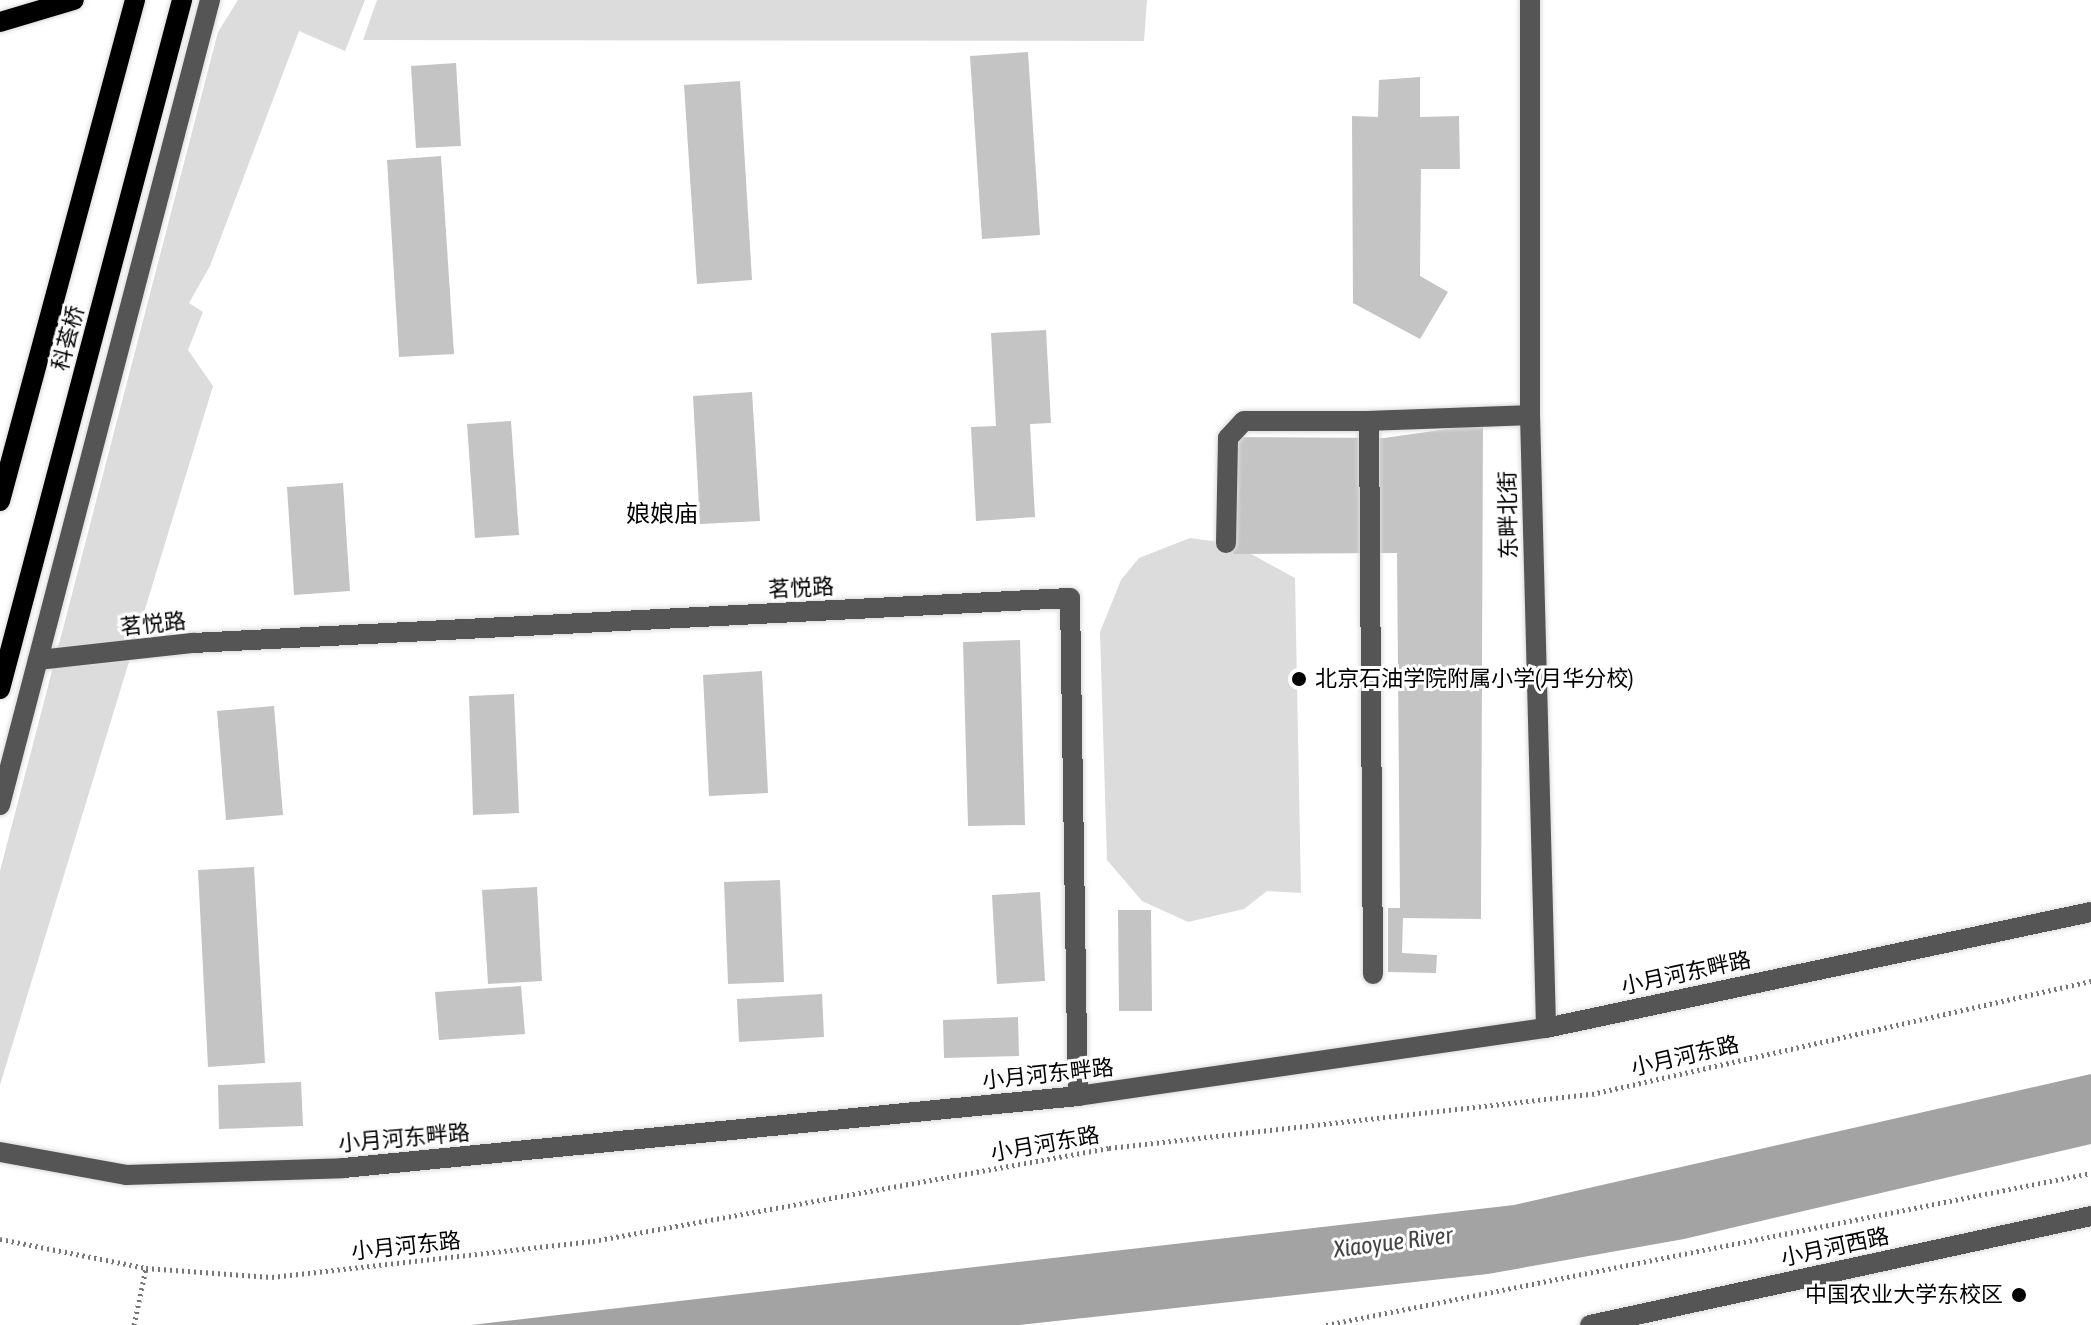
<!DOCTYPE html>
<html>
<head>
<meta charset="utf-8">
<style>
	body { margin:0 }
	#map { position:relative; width:2091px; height:1325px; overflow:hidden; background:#fff; font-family:"Asap Condensed","Noto Sans SC",sans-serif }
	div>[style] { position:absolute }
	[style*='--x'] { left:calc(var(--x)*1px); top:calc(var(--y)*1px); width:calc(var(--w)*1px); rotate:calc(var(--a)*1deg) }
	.green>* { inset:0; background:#dcdcdc }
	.water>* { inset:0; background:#a3a3a3 }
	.building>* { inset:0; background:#c4c4c4 }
	.path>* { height:5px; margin-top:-2.5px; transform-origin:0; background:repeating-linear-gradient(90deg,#777 0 2px,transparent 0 6px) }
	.roads { filter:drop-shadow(0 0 2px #dbdbdb) drop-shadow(0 0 2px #dbdbdb) }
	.minor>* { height:20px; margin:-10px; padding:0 10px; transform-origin:10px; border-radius:10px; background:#555 }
	.major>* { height:20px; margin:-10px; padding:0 10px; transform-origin:10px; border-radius:10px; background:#000 }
	.dots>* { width:22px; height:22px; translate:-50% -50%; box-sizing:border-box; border:4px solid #fff; border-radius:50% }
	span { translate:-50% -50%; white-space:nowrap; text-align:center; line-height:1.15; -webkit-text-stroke:6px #fff; paint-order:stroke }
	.street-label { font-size:22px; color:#000 }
	.poi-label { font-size:22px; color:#000 }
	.left { translate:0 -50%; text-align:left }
	.right { translate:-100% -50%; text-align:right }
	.neighbourhood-label { font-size:24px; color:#000 }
	.water-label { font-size:24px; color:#444; font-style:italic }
</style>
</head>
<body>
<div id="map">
	<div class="green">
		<div style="clip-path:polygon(238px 0,365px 0,345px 51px,299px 31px,210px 266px,189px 303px,203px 312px,188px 350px,213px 386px,0 1085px,0 871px,218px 32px)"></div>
		<div style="clip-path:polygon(377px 0,1147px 0,1144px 41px,363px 40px)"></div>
		<div style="clip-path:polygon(1190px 538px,1233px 544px,1295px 578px,1301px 893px,1267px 891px,1244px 909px,1188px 922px,1142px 901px,1107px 860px,1100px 632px,1121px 580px,1139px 558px)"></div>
	</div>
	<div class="water">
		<div style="clip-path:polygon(2091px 1074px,2091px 1144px,1684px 1239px,1488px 1274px,1019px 1325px,471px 1325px,1514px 1205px)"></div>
	</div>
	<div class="building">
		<div style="clip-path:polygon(1028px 52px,1040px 235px,982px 239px,970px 56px)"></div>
		<div style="clip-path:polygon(456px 63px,461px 146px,416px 148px,411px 66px)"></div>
		<div style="clip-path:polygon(1420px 77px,1420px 117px,1459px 116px,1460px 169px,1421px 169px,1420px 276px,1448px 292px,1420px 339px,1353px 303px,1352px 116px,1378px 117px,1379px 80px)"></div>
		<div style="clip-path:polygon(740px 81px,752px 280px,697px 284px,684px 85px)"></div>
		<div style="clip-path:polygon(441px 156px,454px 354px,399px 357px,387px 160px)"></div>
		<div style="clip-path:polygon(1046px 330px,1051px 423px,1030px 424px,1035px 517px,976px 521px,971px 427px,996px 426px,991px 333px)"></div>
		<div style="clip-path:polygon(752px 392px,760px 521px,700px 524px,693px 396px)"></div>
		<div style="clip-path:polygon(511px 421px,519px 535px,475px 538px,467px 424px)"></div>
		<div style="clip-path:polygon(1483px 424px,1481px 919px,1403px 918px,1402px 953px,1437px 955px,1436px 973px,1388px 972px,1388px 908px,1400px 908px,1397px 553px,1233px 554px,1233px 437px,1384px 438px)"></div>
		<div style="clip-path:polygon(343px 483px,350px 591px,294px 595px,287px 487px)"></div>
		<div style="clip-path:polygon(1020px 640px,1025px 825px,968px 826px,963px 642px)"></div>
		<div style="clip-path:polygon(762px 671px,768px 793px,709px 796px,703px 675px)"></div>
		<div style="clip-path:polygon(514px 694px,519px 813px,473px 815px,469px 696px)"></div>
		<div style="clip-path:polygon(274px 706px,283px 815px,226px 820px,217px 711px)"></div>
		<div style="clip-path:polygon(254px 867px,265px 1063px,208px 1067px,198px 870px)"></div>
		<div style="clip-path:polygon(780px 880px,784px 982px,728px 984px,724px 882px)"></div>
		<div style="clip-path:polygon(537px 887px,542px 981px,488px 984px,482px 890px)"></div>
		<div style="clip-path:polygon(1040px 892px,1045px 981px,997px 984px,992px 895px)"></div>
		<div style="clip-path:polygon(1118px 910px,1151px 910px,1152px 1011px,1119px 1011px)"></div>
		<div style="clip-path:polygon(521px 986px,525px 1034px,439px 1040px,435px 992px)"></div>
		<div style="clip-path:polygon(822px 994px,824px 1037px,739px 1042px,737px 999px)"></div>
		<div style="clip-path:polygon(1018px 1017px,1019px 1056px,944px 1058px,943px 1020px)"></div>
		<div style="clip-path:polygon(301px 1082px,303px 1126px,219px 1129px,218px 1085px)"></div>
	</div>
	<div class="path">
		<div style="--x:0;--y:1239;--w:149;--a:11.2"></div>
		<div style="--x:146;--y:1268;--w:126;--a:4.1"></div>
		<div style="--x:272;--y:1277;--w:323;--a:-6.4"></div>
		<div style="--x:593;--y:1241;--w:524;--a:-10.22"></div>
		<div style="--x:1109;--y:1148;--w:486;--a:-6.4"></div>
		<div style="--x:1592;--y:1094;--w:512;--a:-12.76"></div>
		<div style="--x:134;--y:1325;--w:58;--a:-78.1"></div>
		<div style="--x:1326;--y:1325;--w:780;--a:-11.24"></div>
	</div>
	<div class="roads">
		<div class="minor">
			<div style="--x:1530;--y:0;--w:415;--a:90"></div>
			<div style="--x:1530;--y:415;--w:613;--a:88.5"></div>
			<div style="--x:1226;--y:543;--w:105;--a:-88.9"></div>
			<div style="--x:1228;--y:438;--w:23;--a:-47"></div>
			<div style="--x:1244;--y:421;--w:125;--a:0"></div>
			<div style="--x:38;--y:660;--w:156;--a:-6.3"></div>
			<div style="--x:193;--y:643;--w:878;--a:-2.94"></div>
			<div style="--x:1070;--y:598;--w:498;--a:89.1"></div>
			<div style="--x:0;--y:805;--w:832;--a:-75.38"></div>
			<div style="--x:1373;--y:974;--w:553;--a:-90.41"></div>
			<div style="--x:1369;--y:421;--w:161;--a:-2.1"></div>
			<div style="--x:0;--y:1152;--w:128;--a:10.3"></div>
			<div style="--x:126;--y:1175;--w:217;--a:-1.8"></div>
			<div style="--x:343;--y:1168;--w:739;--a:-5.59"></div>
			<div style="--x:1078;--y:1096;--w:473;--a:-8.3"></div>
			<div style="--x:1546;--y:1028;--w:557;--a:-12.02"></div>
			<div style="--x:1590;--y:1325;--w:513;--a:-12.27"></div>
		</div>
		<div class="major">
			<div style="--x:0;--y:22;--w:77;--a:-16.6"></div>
			<div style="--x:0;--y:501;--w:519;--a:-74.92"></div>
			<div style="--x:0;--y:689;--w:713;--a:-75.2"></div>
		</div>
	</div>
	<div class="dots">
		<div style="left:1299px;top:679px;background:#000"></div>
		<div style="left:2019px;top:1295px;background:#000"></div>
	</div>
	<div class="street-label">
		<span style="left:68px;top:338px;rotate:-75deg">科荟桥</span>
		<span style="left:1508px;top:515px;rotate:-91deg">东畔北街</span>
		<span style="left:801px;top:588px;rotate:-3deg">茗悦路</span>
		<span style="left:153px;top:624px;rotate:-6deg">茗悦路</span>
		<span style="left:1686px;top:973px;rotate:-12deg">小月河东畔路</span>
		<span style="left:1685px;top:1056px;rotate:-13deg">小月河东路</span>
		<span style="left:1048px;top:1074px;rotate:-6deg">小月河东畔路</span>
		<span style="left:404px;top:1138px;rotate:-5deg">小月河东畔路</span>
		<span style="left:1045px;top:1144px;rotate:-10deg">小月河东路</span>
		<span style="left:406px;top:1246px;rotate:-6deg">小月河东路</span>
		<span style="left:1835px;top:1247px;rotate:-12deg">小月河西路</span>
	</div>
	<div class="poi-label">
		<span class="left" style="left:1315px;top:679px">北京石油学院附属小学(月华分校)</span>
		<span class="right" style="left:2003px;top:1295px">中国农业大学东校区</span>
	</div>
	<div class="neighbourhood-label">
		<span style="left:662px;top:514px">娘娘庙</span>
	</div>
	<div class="water-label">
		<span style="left:1393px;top:1242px;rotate:-7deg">Xiaoyue River</span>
	</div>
</div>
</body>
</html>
